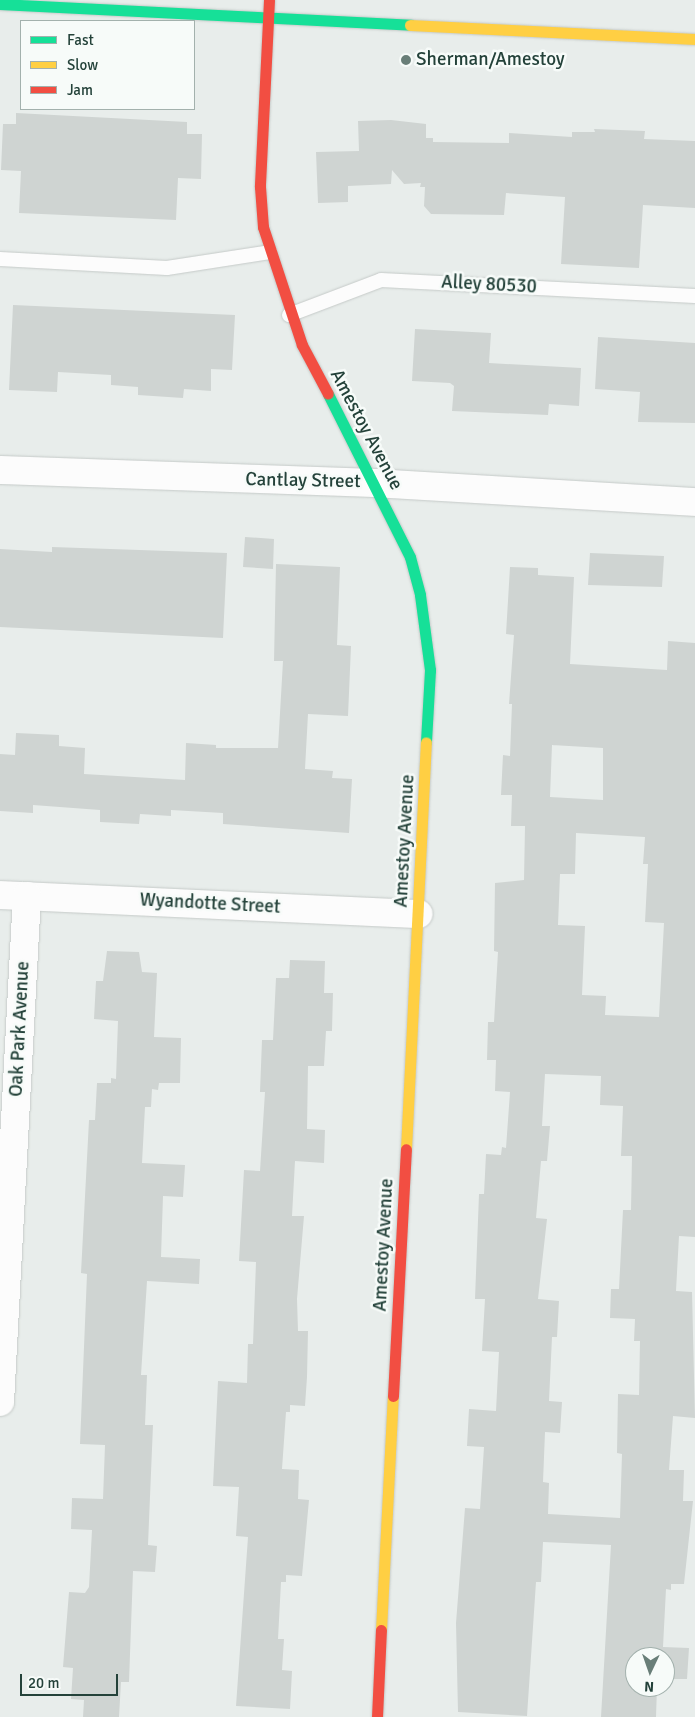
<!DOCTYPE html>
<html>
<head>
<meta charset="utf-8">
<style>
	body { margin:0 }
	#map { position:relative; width:695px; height:1717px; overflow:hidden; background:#e8edeb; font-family:Signika,sans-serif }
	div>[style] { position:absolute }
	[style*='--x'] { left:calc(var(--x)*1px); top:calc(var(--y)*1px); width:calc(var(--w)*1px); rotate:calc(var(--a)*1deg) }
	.building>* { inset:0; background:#cfd4d2 }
	.roads { filter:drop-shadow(0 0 1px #c5cac8) drop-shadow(0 0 1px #c5cac8) }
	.lane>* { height:14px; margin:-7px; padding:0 7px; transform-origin:7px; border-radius:7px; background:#fcfcfc }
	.street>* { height:28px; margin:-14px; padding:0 14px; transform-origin:14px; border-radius:14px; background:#fcfcfc }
	.fast>* { height:11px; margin:-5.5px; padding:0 5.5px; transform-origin:5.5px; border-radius:5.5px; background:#16e098 }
	.slow>* { height:11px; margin:-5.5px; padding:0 5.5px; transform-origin:5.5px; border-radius:5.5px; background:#ffcf43 }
	.jam>* { height:11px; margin:-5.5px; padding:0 5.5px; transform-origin:5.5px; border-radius:5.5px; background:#f24e42 }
	.dots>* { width:14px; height:14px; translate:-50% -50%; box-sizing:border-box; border:2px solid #f7fbf9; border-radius:50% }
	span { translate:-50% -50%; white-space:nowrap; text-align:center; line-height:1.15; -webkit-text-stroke:5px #f7fbf9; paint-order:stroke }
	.poi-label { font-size:19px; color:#24423a }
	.left { translate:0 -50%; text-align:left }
	.street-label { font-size:19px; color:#24423a }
	.legend { position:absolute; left:20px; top:20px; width:175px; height:90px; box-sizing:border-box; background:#f7fbf9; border:1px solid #a3b1ad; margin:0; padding:6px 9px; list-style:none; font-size:15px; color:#24423a }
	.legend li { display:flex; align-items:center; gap:10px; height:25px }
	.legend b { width:25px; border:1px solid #a3b1ad }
	.north { position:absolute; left:625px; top:1647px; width:50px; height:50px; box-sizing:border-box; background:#f7fbf9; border:1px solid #a3b1ad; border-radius:50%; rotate:183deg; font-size:14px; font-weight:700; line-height:20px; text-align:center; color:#24423a }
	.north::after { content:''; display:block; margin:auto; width:18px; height:22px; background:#697e78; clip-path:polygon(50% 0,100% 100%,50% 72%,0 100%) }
	.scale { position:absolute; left:20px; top:1674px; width:98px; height:22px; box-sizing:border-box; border:2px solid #24423a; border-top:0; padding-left:6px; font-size:15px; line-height:18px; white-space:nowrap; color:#24423a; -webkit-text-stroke:4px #f7fbf9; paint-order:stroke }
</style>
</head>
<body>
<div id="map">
	<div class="building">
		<div style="clip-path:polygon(16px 113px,187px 122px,187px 134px,202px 134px,201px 179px,178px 178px,176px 220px,19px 213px,21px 171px,1px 170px,3px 124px,16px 124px)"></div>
		<div style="clip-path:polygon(391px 120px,426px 124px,426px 138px,433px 138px,433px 142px,509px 143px,509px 133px,572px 137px,572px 132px,595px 132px,594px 129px,645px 131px,644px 139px,695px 141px,695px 208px,643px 205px,639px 268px,561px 264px,565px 197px,506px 193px,504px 215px,431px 214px,424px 206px,425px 187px,420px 187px,421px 183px,404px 184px,392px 170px,391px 184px,348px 186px,348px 202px,318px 203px,316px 152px,359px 151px,358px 121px)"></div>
		<div style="clip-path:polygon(13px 305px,235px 315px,232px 370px,211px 369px,211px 391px,184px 389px,183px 398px,138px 395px,138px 387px,111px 385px,111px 375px,58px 372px,57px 392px,9px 390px)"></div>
		<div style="clip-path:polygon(415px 329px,491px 333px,489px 363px,581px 368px,579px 406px,549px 404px,548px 415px,452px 411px,454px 386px,450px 383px,412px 381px)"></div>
		<div style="clip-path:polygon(598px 337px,695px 343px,695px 423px,638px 422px,640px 392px,595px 389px)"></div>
		<div style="clip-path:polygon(245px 537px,274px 539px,273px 569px,243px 567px)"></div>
		<div style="clip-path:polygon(52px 547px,227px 553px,223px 638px,0 627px,0 549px,52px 552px)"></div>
		<div style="clip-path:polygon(590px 553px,664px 556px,662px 587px,588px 585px)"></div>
		<div style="clip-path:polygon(276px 564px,340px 567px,337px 645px,351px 646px,348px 716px,308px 714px,305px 769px,333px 771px,332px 778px,352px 779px,349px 833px,223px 824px,223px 813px,171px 810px,171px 816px,140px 814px,139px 824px,100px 822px,100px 810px,33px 805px,33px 813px,0 811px,0 754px,15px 755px,16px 733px,59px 735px,59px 746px,85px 748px,84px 774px,185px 780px,186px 743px,216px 745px,216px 748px,278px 748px,283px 661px,274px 661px)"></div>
		<div style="clip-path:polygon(evenodd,510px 567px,538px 568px,538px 575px,574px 577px,570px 664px,667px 670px,668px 641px,695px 643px,695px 1237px,679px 1236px,676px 1291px,692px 1292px,695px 1418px,673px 1416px,669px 1470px,684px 1470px,683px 1501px,693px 1501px,684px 1584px,671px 1584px,671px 1590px,666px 1589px,663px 1647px,689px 1648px,687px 1679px,665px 1679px,665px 1657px,635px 1657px,635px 1687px,657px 1687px,656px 1717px,601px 1717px,611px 1545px,543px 1542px,541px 1582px,536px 1582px,527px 1716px,458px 1712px,456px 1623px,465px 1508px,480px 1509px,484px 1447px,467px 1446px,469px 1409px,496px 1411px,499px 1352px,482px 1351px,485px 1299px,475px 1299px,479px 1194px,484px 1194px,486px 1154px,501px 1155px,502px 1147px,506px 1148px,510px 1092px,495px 1091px,496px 1060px,487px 1060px,488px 1022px,494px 1022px,498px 952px,494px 951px,495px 883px,524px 880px,525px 826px,511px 826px,512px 795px,501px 795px,503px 755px,510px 756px,512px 704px,509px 704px,514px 635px,506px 634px,510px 567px,552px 745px,603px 748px,603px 800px,550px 797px,552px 745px,510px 567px,576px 833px,645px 837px,643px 864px,648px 864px,645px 922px,664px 923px,659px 1017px,605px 1015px,606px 996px,582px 995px,585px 926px,558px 925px,560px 874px,575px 874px,576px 833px,510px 567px,545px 1074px,601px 1076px,600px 1105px,623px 1106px,621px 1156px,632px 1156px,631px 1210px,623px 1210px,619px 1289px,611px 1289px,610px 1318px,635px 1319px,634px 1341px,640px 1341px,639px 1395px,618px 1394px,617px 1453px,622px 1454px,620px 1518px,548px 1514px,549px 1483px,543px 1482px,545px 1432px,560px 1433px,562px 1402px,549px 1401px,552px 1337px,557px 1337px,559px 1301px,538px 1299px,547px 1219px,536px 1218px,541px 1161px,547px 1161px,550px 1126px,542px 1126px,545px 1074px)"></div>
		<div style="clip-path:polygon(107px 951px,139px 952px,142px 972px,157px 973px,154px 1037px,181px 1038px,180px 1083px,159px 1083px,158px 1090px,152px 1089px,151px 1107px,145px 1107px,142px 1163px,185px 1165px,183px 1197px,163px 1196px,161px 1257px,200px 1259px,199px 1284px,147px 1281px,141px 1375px,147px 1375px,145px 1425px,153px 1425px,148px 1545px,157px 1546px,155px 1572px,133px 1571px,129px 1682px,121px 1682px,119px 1717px,83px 1717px,84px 1700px,71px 1699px,73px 1668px,63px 1667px,69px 1592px,85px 1593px,89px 1587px,92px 1530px,71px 1529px,72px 1498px,103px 1499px,105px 1445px,80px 1444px,87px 1274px,81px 1273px,89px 1120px,95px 1120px,97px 1083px,111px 1083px,111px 1078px,116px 1079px,118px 1021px,94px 1019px,96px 981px,103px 981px)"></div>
		<div style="clip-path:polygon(290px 960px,325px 961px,324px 993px,333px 993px,332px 1031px,326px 1031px,324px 1066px,308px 1066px,307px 1129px,325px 1130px,324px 1163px,295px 1161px,292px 1216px,304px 1216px,297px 1299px,298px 1331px,308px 1331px,307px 1377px,305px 1406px,290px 1405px,290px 1412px,286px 1412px,282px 1469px,299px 1470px,298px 1499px,309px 1500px,302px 1576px,286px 1575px,286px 1582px,281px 1582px,278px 1639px,284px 1639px,282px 1670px,292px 1671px,290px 1709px,236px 1706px,248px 1537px,236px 1536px,239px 1487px,213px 1486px,218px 1381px,247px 1383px,248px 1344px,253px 1344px,256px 1262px,239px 1261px,244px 1170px,260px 1171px,265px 1092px,260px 1092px,262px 1040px,273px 1040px,276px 978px,289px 978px)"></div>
	</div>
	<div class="roads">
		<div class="lane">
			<div style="--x:0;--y:259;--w:167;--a:3.1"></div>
			<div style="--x:167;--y:268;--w:104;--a:-8.8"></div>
			<div style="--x:289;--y:315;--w:98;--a:-20.8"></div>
			<div style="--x:381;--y:280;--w:314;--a:2.9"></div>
		</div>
		<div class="street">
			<div style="--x:0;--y:470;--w:375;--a:2"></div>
			<div style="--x:375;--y:483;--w:321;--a:3.4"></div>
			<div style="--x:0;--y:895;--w:419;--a:2.6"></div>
			<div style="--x:0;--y:1402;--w:507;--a:-86.95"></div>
		</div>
		<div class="fast">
			<div style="--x:0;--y:4;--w:411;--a:2.9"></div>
			<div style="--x:328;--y:394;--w:182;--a:63.3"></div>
			<div style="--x:410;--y:557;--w:39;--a:75"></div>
			<div style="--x:420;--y:595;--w:76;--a:82.4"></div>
			<div style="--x:430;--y:670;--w:72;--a:93.2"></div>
		</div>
		<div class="slow">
			<div style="--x:410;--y:25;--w:285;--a:2.8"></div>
			<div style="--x:406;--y:1149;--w:407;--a:-87.2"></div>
			<div style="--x:381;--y:1630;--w:234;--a:-87.1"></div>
		</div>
		<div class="jam">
			<div style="--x:269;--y:0;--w:187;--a:92.8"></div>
			<div style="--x:260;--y:187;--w:40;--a:85.7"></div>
			<div style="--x:263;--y:227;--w:124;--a:71.7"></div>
			<div style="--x:302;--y:345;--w:55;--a:62"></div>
			<div style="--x:393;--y:1396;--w:247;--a:-87"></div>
			<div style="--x:377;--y:1717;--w:87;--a:-87.4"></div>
		</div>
	</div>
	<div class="dots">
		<div style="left:406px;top:60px;background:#697e78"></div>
	</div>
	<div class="poi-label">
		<span class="left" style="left:416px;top:60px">Sherman/Amestoy</span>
	</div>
	<div class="street-label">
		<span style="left:489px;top:285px;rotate:3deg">Alley 80530</span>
		<span style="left:366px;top:430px;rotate:62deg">Amestoy Avenue</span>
		<span style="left:303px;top:481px;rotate:1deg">Cantlay Street</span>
		<span style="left:405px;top:841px;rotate:-87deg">Amestoy Avenue</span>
		<span style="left:210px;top:904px;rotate:3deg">Wyandotte Street</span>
		<span style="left:20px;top:1029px;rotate:-87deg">Oak Park Avenue</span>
		<span style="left:384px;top:1245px;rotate:-87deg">Amestoy Avenue</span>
	</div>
	<ul class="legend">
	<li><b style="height:6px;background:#16e098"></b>Fast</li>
	<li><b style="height:6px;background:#ffcf43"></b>Slow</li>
	<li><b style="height:6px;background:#f24e42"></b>Jam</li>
	</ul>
	<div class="north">N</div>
	<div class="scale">20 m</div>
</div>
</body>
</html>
